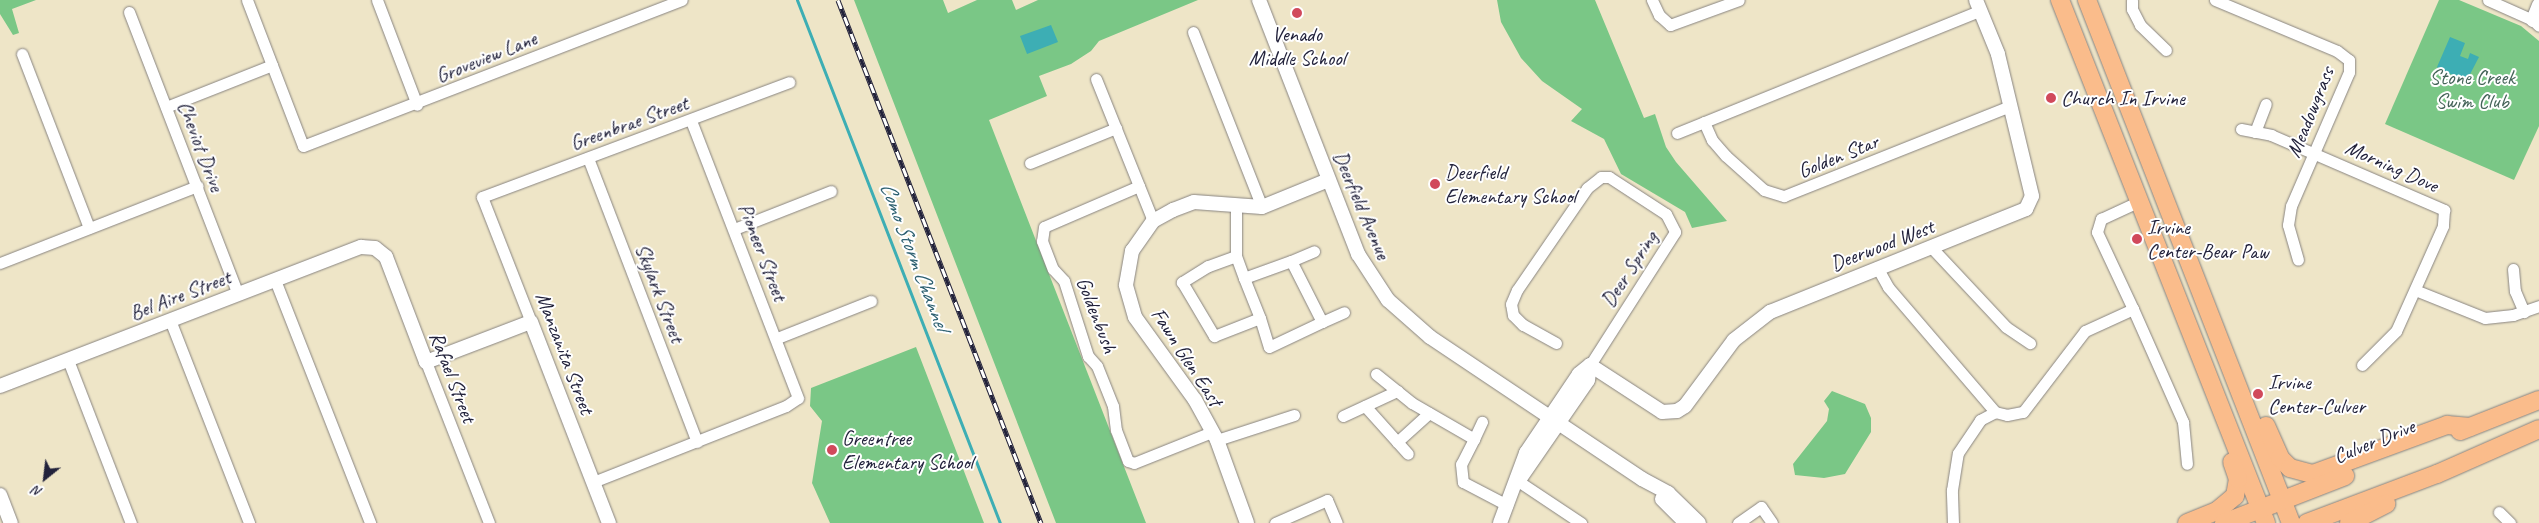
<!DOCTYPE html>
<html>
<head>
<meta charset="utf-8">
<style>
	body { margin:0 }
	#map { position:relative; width:2539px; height:523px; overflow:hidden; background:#eee5c7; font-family:Caveat,sans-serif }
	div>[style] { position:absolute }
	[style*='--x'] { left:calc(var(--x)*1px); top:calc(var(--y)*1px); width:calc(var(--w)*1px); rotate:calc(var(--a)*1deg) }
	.green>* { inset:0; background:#7ac786 }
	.water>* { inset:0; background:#3daeb4 }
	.stream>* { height:3px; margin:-1.5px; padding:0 1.5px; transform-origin:1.5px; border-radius:1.5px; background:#3daeb4 }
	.roads { filter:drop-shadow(0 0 1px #888481) drop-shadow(0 0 1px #888481) }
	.minor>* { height:11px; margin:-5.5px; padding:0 5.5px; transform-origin:5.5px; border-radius:5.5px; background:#fff }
	.tertiary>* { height:14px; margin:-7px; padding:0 7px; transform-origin:7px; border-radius:7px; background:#fff }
	.primary>* { height:18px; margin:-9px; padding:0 9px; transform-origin:9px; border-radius:9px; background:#fabc8b }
	.rail>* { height:5px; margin-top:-2.5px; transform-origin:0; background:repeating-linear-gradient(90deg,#fff 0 9px,#22223b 0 18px); box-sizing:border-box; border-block:1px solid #22223b }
	.dots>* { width:14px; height:14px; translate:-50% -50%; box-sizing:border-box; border:2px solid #fff; border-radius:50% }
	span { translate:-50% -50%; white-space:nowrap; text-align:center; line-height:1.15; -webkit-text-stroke:4px #fff; paint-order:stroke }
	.poi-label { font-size:21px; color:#22223b }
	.left { translate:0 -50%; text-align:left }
	.street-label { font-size:21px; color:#22223b }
	.park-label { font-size:21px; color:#456459 }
	.water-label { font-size:22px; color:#2e6171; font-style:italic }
	.north { position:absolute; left:20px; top:453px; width:50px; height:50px; -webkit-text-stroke:4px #fff; paint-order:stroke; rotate:209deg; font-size:14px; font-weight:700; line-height:20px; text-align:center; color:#22223b }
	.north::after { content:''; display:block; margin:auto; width:18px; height:22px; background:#22223b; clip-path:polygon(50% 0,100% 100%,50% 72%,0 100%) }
</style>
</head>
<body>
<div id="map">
	<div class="green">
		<div style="clip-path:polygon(0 0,36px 0,12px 9px,19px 33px,13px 35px,0 14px)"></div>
		<div style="clip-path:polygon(854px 0,943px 0,948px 13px,977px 0,1012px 0,1016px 10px,1038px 0,1198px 0,1099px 41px,1091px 51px,1071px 64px,1039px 76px,1047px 96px,989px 120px,1146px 523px,1056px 523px)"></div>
		<div style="clip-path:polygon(1497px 0,1595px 0,1644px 118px,1655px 114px,1666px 147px,1676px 162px,1727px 221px,1692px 228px,1685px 212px,1621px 174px,1604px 139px,1571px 121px,1582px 109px,1542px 81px,1521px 58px,1501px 22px)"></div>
		<div style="clip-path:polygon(2439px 0,2459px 0,2521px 26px,2539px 41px,2539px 126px,2514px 180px,2385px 124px)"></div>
		<div style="clip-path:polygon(916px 347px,984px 523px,830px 523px,812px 483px,822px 421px,810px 406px,811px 388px)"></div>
		<div style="clip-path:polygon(1832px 391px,1865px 404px,1871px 418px,1871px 432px,1845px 474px,1824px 478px,1795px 475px,1793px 464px,1827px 421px,1829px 409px,1824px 401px)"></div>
	</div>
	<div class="water">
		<div style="clip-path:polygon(1051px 25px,1058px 42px,1027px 54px,1020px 36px)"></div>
		<div style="clip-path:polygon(2450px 37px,2465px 43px,2460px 56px,2468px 59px,2470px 53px,2479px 57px,2466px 82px,2437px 67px)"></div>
	</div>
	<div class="stream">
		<div style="--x:797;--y:0;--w:561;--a:68.79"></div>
	</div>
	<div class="roads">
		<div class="minor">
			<div style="--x:247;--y:0;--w:156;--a:69"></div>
			<div style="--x:303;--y:146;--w:406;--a:-21.1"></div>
			<div style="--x:377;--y:0;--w:112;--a:69.1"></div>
			<div style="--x:1652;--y:0;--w:17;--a:65"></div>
			<div style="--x:1659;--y:15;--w:15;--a:42"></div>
			<div style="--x:1670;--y:25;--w:73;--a:-19.9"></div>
			<div style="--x:2132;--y:0;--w:9;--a:90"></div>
			<div style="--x:2132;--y:9;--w:18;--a:63"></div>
			<div style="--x:2140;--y:25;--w:36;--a:44"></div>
			<div style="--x:2215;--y:0;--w:132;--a:22.7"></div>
			<div style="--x:2337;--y:51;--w:15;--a:37"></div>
			<div style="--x:2349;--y:60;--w:12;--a:90"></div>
			<div style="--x:2349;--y:72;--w:146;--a:113.4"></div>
			<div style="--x:2291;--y:206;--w:19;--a:99"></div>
			<div style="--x:2288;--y:225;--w:36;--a:74"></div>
			<div style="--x:2488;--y:0;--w:49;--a:24"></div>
			<div style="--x:2533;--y:20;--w:8;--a:45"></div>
			<div style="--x:129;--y:12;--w:302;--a:68.9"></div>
			<div style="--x:1193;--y:32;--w:188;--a:68.5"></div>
			<div style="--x:22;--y:54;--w:186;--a:68.9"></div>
			<div style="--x:1096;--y:79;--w:153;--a:68.1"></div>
			<div style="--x:166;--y:107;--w:114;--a:-21.6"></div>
			<div style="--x:1704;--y:122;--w:20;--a:66"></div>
			<div style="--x:1712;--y:140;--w:21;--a:49"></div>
			<div style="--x:1726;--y:156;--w:51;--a:41.8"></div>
			<div style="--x:1764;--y:190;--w:21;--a:17"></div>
			<div style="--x:1784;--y:196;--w:243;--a:-21.7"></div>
			<div style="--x:2241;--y:129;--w:31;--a:11"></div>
			<div style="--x:2271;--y:135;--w:189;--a:23.4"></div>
			<div style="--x:2444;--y:210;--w:16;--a:94"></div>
			<div style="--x:2443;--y:226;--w:115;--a:114.1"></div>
			<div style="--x:2396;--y:331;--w:48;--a:135"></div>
			<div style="--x:2255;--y:132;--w:30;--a:-69"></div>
			<div style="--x:1677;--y:133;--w:326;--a:-22"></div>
			<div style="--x:588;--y:158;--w:304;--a:69"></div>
			<div style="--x:1030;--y:163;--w:93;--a:-22.1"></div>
			<div style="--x:1139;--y:186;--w:103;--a:156.7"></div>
			<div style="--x:1044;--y:227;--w:14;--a:98"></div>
			<div style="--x:1042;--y:241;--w:30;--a:69"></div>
			<div style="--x:1053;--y:269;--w:16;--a:47"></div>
			<div style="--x:1064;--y:281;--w:79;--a:72.3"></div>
			<div style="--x:1088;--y:356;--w:13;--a:48"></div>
			<div style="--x:1097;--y:366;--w:43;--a:68.2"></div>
			<div style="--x:1113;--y:406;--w:24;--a:83"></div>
			<div style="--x:1116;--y:430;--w:33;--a:69"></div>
			<div style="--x:1128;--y:461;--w:6;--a:18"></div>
			<div style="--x:1134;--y:463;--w:84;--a:-21.7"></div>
			<div style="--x:1236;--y:207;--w:49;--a:90"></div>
			<div style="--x:1236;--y:256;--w:23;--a:70"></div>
			<div style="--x:1244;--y:278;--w:43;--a:68.2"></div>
			<div style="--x:1260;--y:318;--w:30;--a:73"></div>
			<div style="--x:1269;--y:347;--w:59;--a:-25.3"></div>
			<div style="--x:1322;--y:322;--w:68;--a:-116.9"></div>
			<div style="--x:1291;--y:261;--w:50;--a:160.1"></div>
			<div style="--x:734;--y:229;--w:104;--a:-21.4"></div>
			<div style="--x:1932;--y:248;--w:108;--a:46.9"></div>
			<div style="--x:2006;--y:327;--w:29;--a:34"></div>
			<div style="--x:1236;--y:256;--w:30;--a:160"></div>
			<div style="--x:1208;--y:266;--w:31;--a:148"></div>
			<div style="--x:1182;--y:282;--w:63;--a:59.3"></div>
			<div style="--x:1214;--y:336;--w:49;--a:-21.4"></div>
			<div style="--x:1291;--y:261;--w:25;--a:-23"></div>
			<div style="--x:0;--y:263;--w:212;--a:-21.3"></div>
			<div style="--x:1877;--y:267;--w:23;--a:61"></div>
			<div style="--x:1888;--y:287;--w:165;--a:49.4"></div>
			<div style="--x:2513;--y:269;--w:22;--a:85"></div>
			<div style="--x:2515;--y:291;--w:23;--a:67"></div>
			<div style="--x:275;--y:280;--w:261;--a:68.6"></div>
			<div style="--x:2415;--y:290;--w:75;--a:21.8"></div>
			<div style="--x:2485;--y:318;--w:28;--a:-6"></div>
			<div style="--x:2513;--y:315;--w:28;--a:-19"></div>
			<div style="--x:2133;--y:309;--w:124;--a:66.1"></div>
			<div style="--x:2183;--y:422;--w:42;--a:84.6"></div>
			<div style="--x:170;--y:320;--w:218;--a:68.7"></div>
			<div style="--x:531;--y:322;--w:134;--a:-111.4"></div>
			<div style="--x:482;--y:197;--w:328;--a:-20.5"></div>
			<div style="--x:1322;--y:322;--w:24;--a:-24"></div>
			<div style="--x:777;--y:338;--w:101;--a:-21.5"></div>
			<div style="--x:1556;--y:343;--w:38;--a:-151"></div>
			<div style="--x:1523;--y:325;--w:14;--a:-135"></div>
			<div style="--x:1513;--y:315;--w:11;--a:-100"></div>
			<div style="--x:1511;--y:304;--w:15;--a:-67"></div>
			<div style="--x:1517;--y:290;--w:124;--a:-55.5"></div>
			<div style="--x:1587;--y:188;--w:18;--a:-38"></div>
			<div style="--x:1601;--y:177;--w:8;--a:0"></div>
			<div style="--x:1609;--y:177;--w:68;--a:33"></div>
			<div style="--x:1666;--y:214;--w:20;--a:63"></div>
			<div style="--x:1675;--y:232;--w:158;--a:122.6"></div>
			<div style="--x:68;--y:360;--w:175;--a:68.9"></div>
			<div style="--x:426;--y:362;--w:173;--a:68.6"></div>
			<div style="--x:1376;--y:374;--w:46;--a:38.9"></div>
			<div style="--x:1412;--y:403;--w:72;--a:30.1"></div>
			<div style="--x:1474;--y:439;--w:28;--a:117"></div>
			<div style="--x:1461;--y:464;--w:18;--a:84"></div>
			<div style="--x:1463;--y:482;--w:50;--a:27.6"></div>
			<div style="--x:1365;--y:406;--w:64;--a:48.1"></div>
			<div style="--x:1343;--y:416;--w:60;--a:-24.8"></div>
			<div style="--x:1474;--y:439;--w:19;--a:-65"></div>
			<div style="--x:1217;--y:440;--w:81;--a:-18"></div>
			<div style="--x:1397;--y:442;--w:43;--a:-42.2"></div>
			<div style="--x:1518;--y:481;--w:76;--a:33.7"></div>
			<div style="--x:593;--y:482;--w:207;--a:-21.5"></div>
			<div style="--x:786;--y:406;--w:14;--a:-34"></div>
			<div style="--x:798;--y:398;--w:298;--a:-111.1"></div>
			<div style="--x:2499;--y:512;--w:16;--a:45"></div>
			<div style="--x:1275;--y:523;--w:57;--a:-23.9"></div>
			<div style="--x:1327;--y:500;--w:25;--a:67"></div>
			<div style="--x:1738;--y:523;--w:28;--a:-35"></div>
			<div style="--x:1761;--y:507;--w:19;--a:55"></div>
			<div style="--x:1953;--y:523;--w:33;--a:-92"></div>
			<div style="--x:1952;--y:490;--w:37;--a:-81"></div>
			<div style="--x:1958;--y:453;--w:40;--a:-56"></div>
			<div style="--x:1980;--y:420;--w:17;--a:-28"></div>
			<div style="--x:1995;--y:412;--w:12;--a:14"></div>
			<div style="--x:2007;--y:415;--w:16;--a:-11"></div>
			<div style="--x:2023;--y:412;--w:102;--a:-52.6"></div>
			<div style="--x:2085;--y:331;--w:53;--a:-24.6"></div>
			<div style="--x:2133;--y:309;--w:85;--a:-115.1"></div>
			<div style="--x:2097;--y:232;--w:14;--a:-73"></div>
			<div style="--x:2101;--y:219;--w:41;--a:-24.7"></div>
		</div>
		<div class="tertiary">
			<div style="--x:1259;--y:0;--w:273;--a:68.7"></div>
			<div style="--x:1358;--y:254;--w:55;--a:56.9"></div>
			<div style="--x:1388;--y:300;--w:56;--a:41.4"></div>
			<div style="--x:1430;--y:337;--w:255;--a:33.8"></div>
			<div style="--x:1642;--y:479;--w:30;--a:28"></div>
			<div style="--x:1668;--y:493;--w:43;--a:44.1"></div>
			<div style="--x:2533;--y:20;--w:16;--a:-68"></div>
			<div style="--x:1590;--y:365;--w:86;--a:33.1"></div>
			<div style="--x:1662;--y:412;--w:15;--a:-4"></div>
			<div style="--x:1677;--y:411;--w:9;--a:-32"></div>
			<div style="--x:1685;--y:406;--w:82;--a:-53.4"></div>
			<div style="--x:1734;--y:340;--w:46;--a:-37.9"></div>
			<div style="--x:1770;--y:312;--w:276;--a:-21.9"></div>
			<div style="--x:2026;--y:209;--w:14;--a:-65"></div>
			<div style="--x:2032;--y:196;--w:146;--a:-103.5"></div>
			<div style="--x:1998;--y:54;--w:58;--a:-112.2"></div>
			<div style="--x:0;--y:386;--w:387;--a:-21.1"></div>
			<div style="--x:361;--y:247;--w:14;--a:4"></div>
			<div style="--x:375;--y:248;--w:14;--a:39"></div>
			<div style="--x:386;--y:257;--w:112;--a:69.1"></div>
			<div style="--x:426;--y:362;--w:112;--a:-20.9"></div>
			<div style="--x:531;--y:322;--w:216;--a:68.8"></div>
			<div style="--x:1519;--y:480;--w:121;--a:-55.4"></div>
			<div style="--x:1588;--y:380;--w:15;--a:-82"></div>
			<div style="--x:0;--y:495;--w:30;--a:69"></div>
			<div style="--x:1662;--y:499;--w:34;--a:45"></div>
			<div style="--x:1247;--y:523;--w:88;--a:-109.9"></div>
			<div style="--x:1217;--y:440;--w:46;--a:-118.8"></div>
			<div style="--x:1195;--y:400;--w:102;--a:-125.9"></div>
			<div style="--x:1135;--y:317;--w:33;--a:-106"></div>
			<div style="--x:1126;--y:285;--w:35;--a:-80"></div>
			<div style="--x:1132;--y:251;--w:37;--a:-55"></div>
			<div style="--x:1153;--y:221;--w:23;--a:-29"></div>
			<div style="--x:1173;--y:210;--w:22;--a:-21"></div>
			<div style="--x:1194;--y:202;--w:68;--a:4.2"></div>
			<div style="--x:1262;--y:207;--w:71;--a:-22.2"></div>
			<div style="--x:1500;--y:523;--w:75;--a:-69.6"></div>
			<div style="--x:1526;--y:453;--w:95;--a:-56.1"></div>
			<div style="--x:1579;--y:374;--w:14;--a:-39"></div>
		</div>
		<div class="primary">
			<div style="--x:2060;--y:0;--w:562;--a:68.5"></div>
			<div style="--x:2087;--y:0;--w:561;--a:68.69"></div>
			<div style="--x:2266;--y:426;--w:35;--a:66"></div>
			<div style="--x:2280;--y:458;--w:14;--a:45"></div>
			<div style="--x:2290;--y:468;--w:24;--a:15"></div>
			<div style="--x:2313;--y:474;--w:143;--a:-20.1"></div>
			<div style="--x:2447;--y:425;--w:23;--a:5"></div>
			<div style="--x:2460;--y:431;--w:85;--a:-21.4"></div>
			<div style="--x:2187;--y:523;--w:32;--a:-22"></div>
			<div style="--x:2217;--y:511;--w:23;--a:-40"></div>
			<div style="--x:2235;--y:496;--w:17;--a:-80"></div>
			<div style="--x:2238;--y:479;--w:18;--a:-109"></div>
			<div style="--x:2224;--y:523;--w:130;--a:-21.2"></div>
			<div style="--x:2307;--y:523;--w:139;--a:-20.7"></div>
			<div style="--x:2437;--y:474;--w:111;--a:-23.8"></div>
			<div style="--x:2349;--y:523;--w:42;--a:-27.2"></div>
		</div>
	</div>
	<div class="rail">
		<div style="--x:838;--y:0;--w:561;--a:68.79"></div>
	</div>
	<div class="dots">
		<div style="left:1297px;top:13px;background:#d1495b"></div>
		<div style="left:2051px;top:98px;background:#d1495b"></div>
		<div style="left:1435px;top:184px;background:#d1495b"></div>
		<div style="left:2137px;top:239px;background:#d1495b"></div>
		<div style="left:2258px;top:394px;background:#d1495b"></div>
		<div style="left:832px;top:450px;background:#d1495b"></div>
	</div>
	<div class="poi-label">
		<span style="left:1297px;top:46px">Venado<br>Middle School</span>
		<span class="left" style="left:2061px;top:98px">Church In Irvine</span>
		<span class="left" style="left:1445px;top:184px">Deerfield<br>Elementary School</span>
		<span class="left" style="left:2147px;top:239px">Irvine<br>Center-Bear Paw</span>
		<span class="left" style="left:2268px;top:394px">Irvine<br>Center-Culver</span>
		<span class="left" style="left:842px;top:450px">Greentree<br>Elementary School</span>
	</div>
	<div class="street-label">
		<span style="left:486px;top:57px;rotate:-22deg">Groveview Lane</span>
		<span style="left:2310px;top:112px;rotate:-68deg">Meadowgrass</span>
		<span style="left:629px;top:123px;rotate:-20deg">Greenbrae Street</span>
		<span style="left:201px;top:146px;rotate:69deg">Cheviot Drive</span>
		<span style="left:1838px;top:156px;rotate:-22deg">Golden Star</span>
		<span style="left:2392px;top:166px;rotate:24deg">Morning Dove</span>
		<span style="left:1362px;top:205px;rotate:67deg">Deerfield Avenue</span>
		<span style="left:1882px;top:245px;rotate:-21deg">Deerwood West</span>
		<span style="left:763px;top:252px;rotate:69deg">Pioneer Street</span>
		<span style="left:1629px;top:269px;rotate:-57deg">Deer Spring</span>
		<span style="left:660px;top:293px;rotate:69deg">Skylark Street</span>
		<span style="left:180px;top:295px;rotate:-21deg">Bel Aire Street</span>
		<span style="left:1097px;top:315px;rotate:69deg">Goldenbush</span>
		<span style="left:565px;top:353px;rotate:69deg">Manzanita Street</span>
		<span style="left:1187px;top:357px;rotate:57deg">Fawn Glen East</span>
		<span style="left:453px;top:377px;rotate:69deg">Rafael Street</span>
		<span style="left:2374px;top:441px;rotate:-22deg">Culver Drive</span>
	</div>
	<div class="park-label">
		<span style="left:2472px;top:89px">Stone Creek<br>Swim Club</span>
	</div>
	<div class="water-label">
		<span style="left:914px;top:256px;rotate:69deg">Como Storm Channel</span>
	</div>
	<div class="north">N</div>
</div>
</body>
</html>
